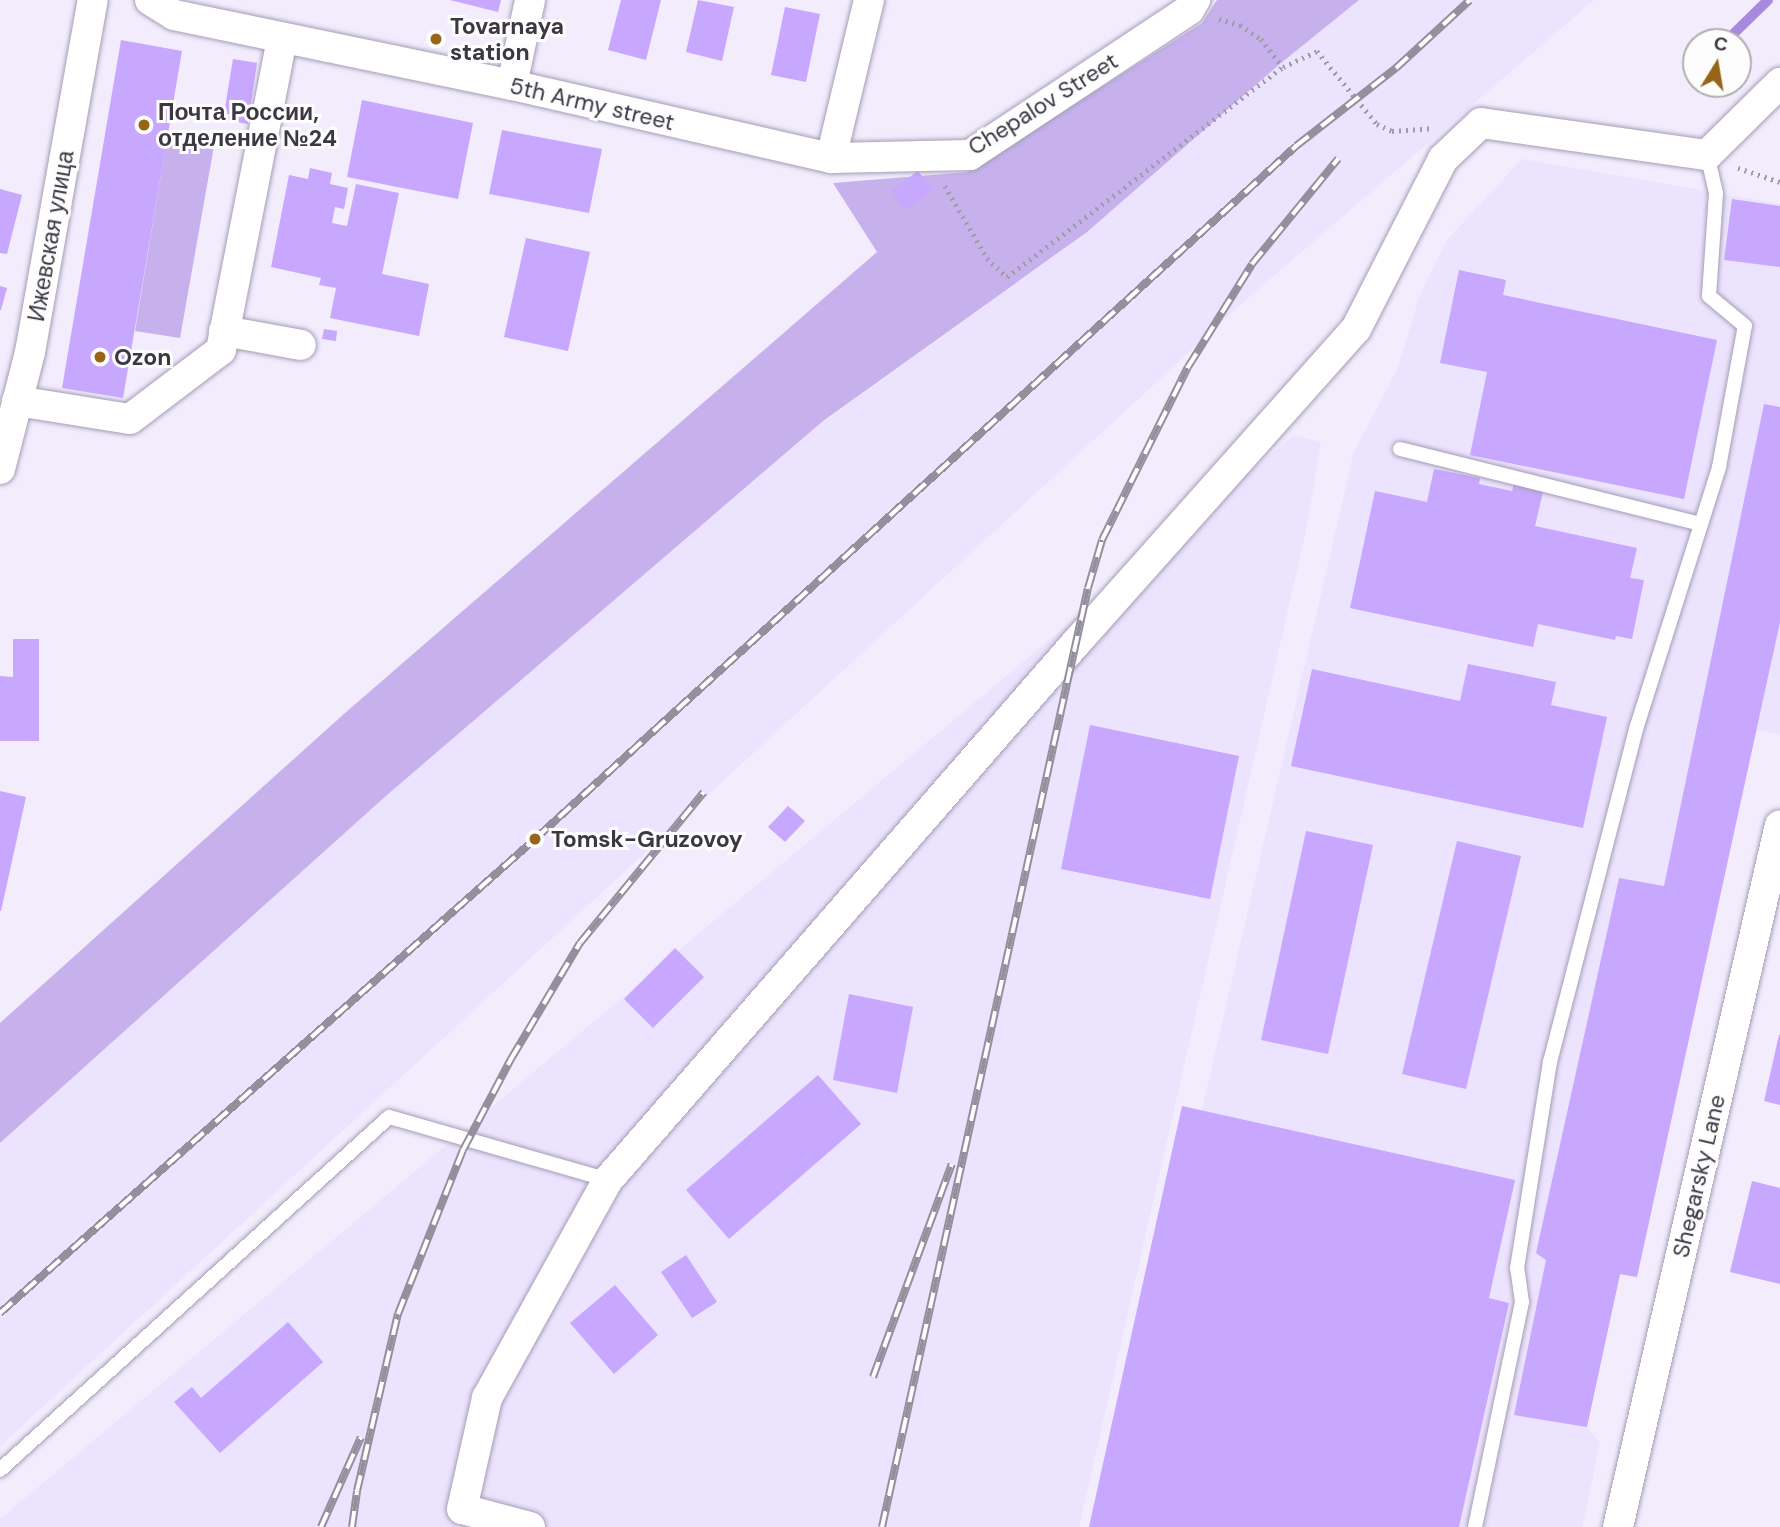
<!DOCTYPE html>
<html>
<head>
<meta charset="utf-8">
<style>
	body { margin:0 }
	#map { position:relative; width:1780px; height:1527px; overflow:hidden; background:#f2ecfd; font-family:"DM Sans",sans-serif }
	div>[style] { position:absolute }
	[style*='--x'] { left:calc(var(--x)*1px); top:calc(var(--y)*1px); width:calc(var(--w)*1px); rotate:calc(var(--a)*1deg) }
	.built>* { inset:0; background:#ece3fe }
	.green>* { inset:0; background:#c6b1ed }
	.stream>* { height:10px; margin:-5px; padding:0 5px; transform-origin:5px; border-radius:5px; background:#a989dd }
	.building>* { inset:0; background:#c8a7fe }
	.path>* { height:4.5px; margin-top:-2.25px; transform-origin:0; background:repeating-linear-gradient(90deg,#a09ba9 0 2px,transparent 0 7px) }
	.roads { filter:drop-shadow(0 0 2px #a59db6) drop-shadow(0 0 2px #a59db6) }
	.service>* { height:14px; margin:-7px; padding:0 7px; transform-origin:7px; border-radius:7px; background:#fff }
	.minor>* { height:30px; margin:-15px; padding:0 15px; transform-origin:15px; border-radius:15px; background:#fff }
	.rail>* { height:8px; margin-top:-4px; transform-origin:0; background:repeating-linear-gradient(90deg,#fdfdfd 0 16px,#948f9c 0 32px); box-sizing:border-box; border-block:2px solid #948f9c }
	.dots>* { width:19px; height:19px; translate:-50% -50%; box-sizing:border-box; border:4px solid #fdfdfd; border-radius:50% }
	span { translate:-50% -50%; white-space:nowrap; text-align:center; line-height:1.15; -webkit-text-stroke:6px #fdfdfd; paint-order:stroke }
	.poi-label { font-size:23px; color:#3c3842; font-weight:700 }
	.left { translate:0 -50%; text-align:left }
	.street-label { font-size:23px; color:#3c3842 }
	.north { position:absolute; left:1682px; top:28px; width:70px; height:70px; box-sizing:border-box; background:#fdfdfd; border:2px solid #b0aeb2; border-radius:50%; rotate:11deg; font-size:19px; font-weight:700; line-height:28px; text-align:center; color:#3c3842 }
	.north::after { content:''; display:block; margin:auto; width:24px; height:32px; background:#976418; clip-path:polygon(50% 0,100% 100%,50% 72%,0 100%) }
</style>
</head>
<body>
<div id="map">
	<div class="built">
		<div style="clip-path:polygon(1359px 0,1594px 0,1248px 298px,0 1446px,0 1143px,387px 795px,817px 426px,1087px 232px,1281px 62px)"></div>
		<div style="clip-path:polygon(1522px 159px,1780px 204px,1780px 734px,1756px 730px,1637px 1277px,1620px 1275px,1587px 1427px,1600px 1443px,1582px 1527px,1089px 1527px,1182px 1106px,1202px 1110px,1354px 452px,1397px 370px,1421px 292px,1447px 240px)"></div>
		<div style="clip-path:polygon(1294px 435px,1321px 442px,1307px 526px,1079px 1527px,0 1527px,0 1519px)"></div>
	</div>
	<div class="green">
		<div style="clip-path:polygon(1217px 0,1359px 0,1281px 63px,1087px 232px,823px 421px,387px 795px,0 1143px,0 1023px,345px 713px,877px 252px,833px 183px,968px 172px,1202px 23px)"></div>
		<div style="clip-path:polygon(167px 138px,214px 146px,180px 338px,135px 331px)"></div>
	</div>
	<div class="stream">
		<div style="--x:1725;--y:42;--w:60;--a:-44.3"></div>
	</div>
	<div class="building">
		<div style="clip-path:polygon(450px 0,501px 0,498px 12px)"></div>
		<div style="clip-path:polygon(621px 0,661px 0,646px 60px,608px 50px)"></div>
		<div style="clip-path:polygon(698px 0,734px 7px,722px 61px,686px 52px)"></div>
		<div style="clip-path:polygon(785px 7px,820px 14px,806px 82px,771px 75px)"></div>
		<div style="clip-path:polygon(121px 40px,182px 51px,123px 398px,62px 388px)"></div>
		<div style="clip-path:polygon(233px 59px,257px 63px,248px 124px,223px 120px)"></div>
		<div style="clip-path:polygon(362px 100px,473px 123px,458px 199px,347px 177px)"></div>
		<div style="clip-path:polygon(502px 130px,602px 149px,589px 213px,489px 194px)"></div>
		<div style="clip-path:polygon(310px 168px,332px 173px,330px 184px,348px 188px,344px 209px,335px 207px,332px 223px,347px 226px,356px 184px,399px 193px,382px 274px,429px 284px,419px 336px,330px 318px,336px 288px,319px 285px,321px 278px,271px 267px,289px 175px,308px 179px)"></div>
		<div style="clip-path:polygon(918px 171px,933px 190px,905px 211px,891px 191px)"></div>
		<div style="clip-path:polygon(0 189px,22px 195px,7px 254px,0 253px)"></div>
		<div style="clip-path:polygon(1732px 199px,1780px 206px,1780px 267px,1724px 260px)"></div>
		<div style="clip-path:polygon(526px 238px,590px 252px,568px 351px,504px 337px)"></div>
		<div style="clip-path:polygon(1459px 270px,1506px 280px,1503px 295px,1717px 340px,1684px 499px,1470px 455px,1487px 372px,1440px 363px)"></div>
		<div style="clip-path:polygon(0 286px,7px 288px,1px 310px,0 310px)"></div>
		<div style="clip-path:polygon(324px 329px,337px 331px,336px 341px,322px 339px)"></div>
		<div style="clip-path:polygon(1764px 404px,1780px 407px,1780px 622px,1637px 1277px,1620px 1274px,1587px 1427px,1514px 1415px,1546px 1260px,1536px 1253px,1619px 878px,1664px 886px)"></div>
		<div style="clip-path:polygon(1434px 469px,1480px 478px,1479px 484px,1512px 491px,1514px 482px,1544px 488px,1535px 526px,1637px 548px,1630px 578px,1644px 580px,1632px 639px,1616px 636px,1615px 640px,1538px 624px,1533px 647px,1350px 608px,1375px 491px,1427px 502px)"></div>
		<div style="clip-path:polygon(13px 639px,39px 639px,39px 741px,0 741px,0 676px,13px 677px)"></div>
		<div style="clip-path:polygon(1468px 664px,1556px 682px,1551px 705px,1607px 717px,1583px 828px,1291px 766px,1312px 669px,1460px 701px)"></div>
		<div style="clip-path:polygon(1090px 725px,1239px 756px,1210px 899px,1061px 869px)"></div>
		<div style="clip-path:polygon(0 791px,26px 797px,1px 911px,0 911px)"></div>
		<div style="clip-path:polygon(788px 806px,805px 821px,785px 842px,768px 827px)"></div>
		<div style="clip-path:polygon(1306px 831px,1373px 845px,1328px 1054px,1261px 1040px)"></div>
		<div style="clip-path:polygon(1457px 841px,1521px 856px,1466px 1089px,1402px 1074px)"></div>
		<div style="clip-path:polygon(675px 948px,704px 977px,653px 1028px,624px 999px)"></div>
		<div style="clip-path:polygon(849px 994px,913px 1007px,897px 1093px,833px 1080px)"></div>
		<div style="clip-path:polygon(1779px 1035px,1780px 1035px,1780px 1105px,1764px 1101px)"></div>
		<div style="clip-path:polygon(818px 1075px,861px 1124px,729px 1239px,686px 1190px)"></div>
		<div style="clip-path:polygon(1182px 1106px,1515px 1180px,1489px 1298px,1509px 1303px,1459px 1527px,1089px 1527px)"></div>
		<div style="clip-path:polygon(1752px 1181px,1780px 1188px,1780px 1284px,1730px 1272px)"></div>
		<div style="clip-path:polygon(686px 1255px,717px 1302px,692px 1318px,661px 1272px)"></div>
		<div style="clip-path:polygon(615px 1285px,658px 1335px,614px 1374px,570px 1323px)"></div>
		<div style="clip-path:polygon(288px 1322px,323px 1362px,220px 1453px,174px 1402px,192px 1387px,201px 1398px)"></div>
	</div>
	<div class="path">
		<div style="--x:1219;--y:19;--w:22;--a:16"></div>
		<div style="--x:1240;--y:25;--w:25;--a:34"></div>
		<div style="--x:1261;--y:39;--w:36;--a:52"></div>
		<div style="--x:1283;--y:67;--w:38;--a:-25"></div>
		<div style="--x:1317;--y:51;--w:94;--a:50.6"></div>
		<div style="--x:1377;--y:124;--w:17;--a:25"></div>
		<div style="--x:1392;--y:131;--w:39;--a:-4"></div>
		<div style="--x:1738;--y:168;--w:44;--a:18.4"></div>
		<div style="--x:945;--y:186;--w:83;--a:59.7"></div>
		<div style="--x:987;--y:258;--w:28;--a:44"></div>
		<div style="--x:1007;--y:277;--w:347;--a:-37.3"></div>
	</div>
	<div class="roads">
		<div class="service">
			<div style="--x:1400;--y:449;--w:309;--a:14"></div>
			<div style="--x:0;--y:1470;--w:525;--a:-42.22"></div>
			<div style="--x:389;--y:1117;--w:228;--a:16"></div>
			<div style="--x:1475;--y:1527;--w:230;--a:-78.2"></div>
			<div style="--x:1522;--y:1302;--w:34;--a:-98"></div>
			<div style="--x:1517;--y:1268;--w:209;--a:-80.9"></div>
			<div style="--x:1550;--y:1062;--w:347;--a:-75.5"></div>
			<div style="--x:1637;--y:726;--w:272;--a:-72.4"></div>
			<div style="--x:1719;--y:467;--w:143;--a:-79.6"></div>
			<div style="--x:1745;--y:326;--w:47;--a:-140.2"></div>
			<div style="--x:1709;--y:296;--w:103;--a:-86.1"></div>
			<div style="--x:1716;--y:193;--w:39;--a:-103"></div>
		</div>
		<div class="minor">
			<div style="--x:150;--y:0;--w:28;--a:32"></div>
			<div style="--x:174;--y:15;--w:345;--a:11.7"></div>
			<div style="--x:512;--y:85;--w:327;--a:12.9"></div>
			<div style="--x:831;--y:158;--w:139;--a:-1.2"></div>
			<div style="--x:970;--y:155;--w:263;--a:-33.5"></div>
			<div style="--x:1189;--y:10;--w:12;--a:-59"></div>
			<div style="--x:512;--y:85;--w:87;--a:-78"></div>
			<div style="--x:831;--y:158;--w:163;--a:-76.5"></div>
			<div style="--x:224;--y:331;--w:78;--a:10.3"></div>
			<div style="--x:17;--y:401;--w:114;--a:9.1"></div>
			<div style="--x:130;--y:419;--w:114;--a:-37.2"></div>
			<div style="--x:221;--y:350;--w:318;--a:-78.9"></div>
			<div style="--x:0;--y:469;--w:121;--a:-75.6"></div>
			<div style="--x:30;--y:352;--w:358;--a:-79.9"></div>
			<div style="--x:530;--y:1527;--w:70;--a:-165.2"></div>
			<div style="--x:462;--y:1509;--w:114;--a:-77.3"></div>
			<div style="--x:487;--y:1398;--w:249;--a:-61"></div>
			<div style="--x:608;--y:1180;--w:712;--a:-48.93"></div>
			<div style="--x:1076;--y:643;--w:421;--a:-48.3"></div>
			<div style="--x:1356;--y:329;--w:191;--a:-62.9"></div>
			<div style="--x:1443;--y:159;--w:52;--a:-43.5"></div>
			<div style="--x:1481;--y:123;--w:228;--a:8.1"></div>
			<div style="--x:1707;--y:155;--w:103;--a:-44.6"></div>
			<div style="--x:1618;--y:1527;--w:720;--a:-77.01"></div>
		</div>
	</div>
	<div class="rail">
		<div style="--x:0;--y:1313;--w:715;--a:-41.54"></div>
		<div style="--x:535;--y:839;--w:1029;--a:-42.32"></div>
		<div style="--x:1296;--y:146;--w:127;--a:-38"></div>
		<div style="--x:1396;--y:68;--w:100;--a:-42.6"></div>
		<div style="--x:873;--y:1377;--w:227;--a:-69.7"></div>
		<div style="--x:321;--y:1527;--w:98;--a:-66"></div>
		<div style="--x:352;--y:1527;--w:36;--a:-82"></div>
		<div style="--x:357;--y:1491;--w:182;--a:-77"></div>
		<div style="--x:398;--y:1314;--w:176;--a:-68.4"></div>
		<div style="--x:463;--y:1150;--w:103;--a:-62.2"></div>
		<div style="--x:511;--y:1059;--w:135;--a:-59.3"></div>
		<div style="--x:580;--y:943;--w:195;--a:-50.6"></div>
		<div style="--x:882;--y:1527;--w:961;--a:-77.63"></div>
		<div style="--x:1088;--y:588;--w:50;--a:-73.7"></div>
		<div style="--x:1102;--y:540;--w:193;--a:-63.6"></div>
		<div style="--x:1188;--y:367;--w:121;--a:-58.1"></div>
		<div style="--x:1252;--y:264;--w:136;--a:-50.7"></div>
	</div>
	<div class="dots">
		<div style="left:436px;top:39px;background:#976418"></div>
		<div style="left:144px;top:125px;background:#976418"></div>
		<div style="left:100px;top:357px;background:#976418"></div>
		<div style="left:535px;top:839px;background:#976418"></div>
	</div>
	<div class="poi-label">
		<span class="left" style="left:450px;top:39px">Tovarnaya<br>station</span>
		<span class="left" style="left:158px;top:125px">Почта России,<br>отделение №24</span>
		<span class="left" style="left:114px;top:357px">Ozon</span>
		<span class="left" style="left:551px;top:839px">Tomsk-Gruzovoy</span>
	</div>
	<div class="street-label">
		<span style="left:592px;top:104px;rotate:13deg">5th Army street</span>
		<span style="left:1043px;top:104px;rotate:-32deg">Chepalov Street</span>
		<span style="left:51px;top:236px;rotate:-80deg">Ижевская улица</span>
		<span style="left:1699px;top:1176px;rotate:-77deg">Shegarsky Lane</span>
	</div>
	<div class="north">С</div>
</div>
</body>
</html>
